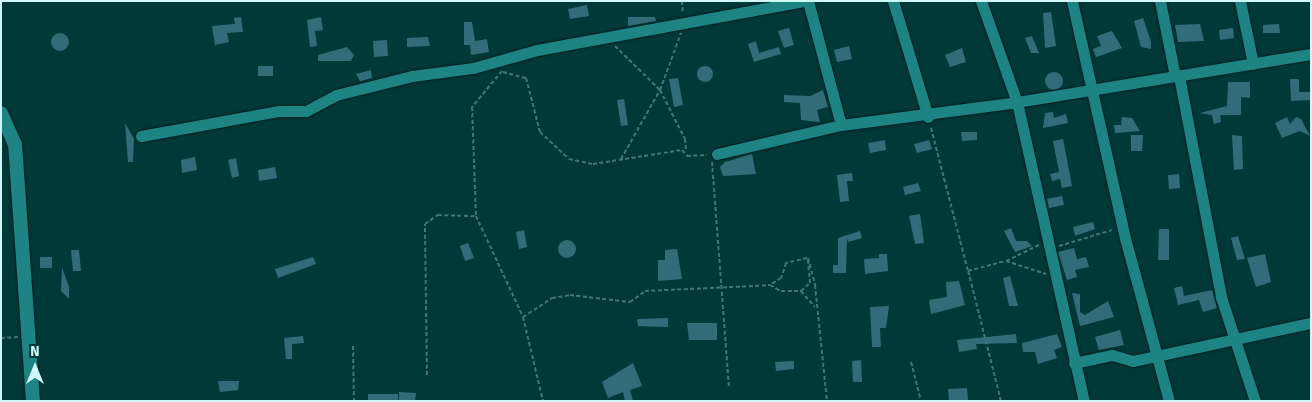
<!DOCTYPE html>
<html>
<head>
<meta charset="utf-8">
<style>
	body { margin:0 }
	#map { position:relative; width:1312px; height:402px; overflow:hidden; background:#013939; font-family:"Fira Sans",sans-serif }
	div>[style] { position:absolute }
	[style*='--x'] { left:calc(var(--x)*1px); top:calc(var(--y)*1px); width:calc(var(--w)*1px); rotate:calc(var(--a)*1deg) }
	.building>* { inset:0; background:#336c79 }
	.round { border-radius:50% }
	.path>* { height:2px; margin-top:-1px; transform-origin:0; background:repeating-linear-gradient(90deg,#427575 0 4px,transparent 0 6.5px) }
	.roads { filter:drop-shadow(0 0 1px #011d1d) drop-shadow(0 0 1px #011d1d) }
	.minor>* { height:11px; margin:-5.5px; padding:0 5.5px; transform-origin:5.5px; border-radius:5.5px; background:#1e8383 }
	.tertiary>* { height:14px; margin:-7px; padding:0 7px; transform-origin:7px; border-radius:7px; background:#1e8383 }
	span { translate:-50% -50%; white-space:nowrap; text-align:center; line-height:1.15; -webkit-text-stroke:4px #013939; paint-order:stroke }
	.frame { position:absolute; inset:0; border:2px solid #cff9f8; pointer-events:none }
	.north { position:absolute; left:10px; top:342px; width:50px; height:50px; -webkit-text-stroke:4px #013939; paint-order:stroke; rotate:0deg; font-size:14px; font-weight:700; line-height:20px; text-align:center; color:#cff9f8 }
	.north::after { content:''; display:block; margin:auto; width:18px; height:22px; background:#cff9f8; clip-path:polygon(50% 0,100% 100%,50% 72%,0 100%) }
</style>
</head>
<body>
<div id="map">
	<div class="building">
		<div style="clip-path:polygon(587px 5px,589px 16px,570px 19px,568px 9px)"></div>
		<div style="clip-path:polygon(1051px 12px,1056px 46px,1045px 48px,1043px 13px)"></div>
		<div style="clip-path:polygon(241px 17px,243px 32px,227px 33px,229px 42px,215px 45px,212px 26px,235px 24px,234px 18px)"></div>
		<div style="clip-path:polygon(321px 17px,323px 30px,315px 31px,317px 46px,310px 47px,307px 20px)"></div>
		<div style="clip-path:polygon(628px 17px,655px 17px,656px 21px,628px 26px)"></div>
		<div style="clip-path:polygon(1143px 18px,1151px 42px,1151px 49px,1141px 47px,1134px 21px)"></div>
		<div style="clip-path:polygon(464px 22px,472px 22px,475px 41px,487px 39px,489px 52px,471px 55px,470px 45px,464px 45px)"></div>
		<div style="clip-path:polygon(1200px 24px,1204px 41px,1178px 42px,1175px 25px)"></div>
		<div style="clip-path:polygon(1279px 24px,1280px 33px,1263px 33px,1263px 25px)"></div>
		<div style="clip-path:polygon(789px 28px,794px 45px,784px 48px,778px 31px)"></div>
		<div style="clip-path:polygon(1233px 28px,1234px 38px,1220px 40px,1219px 30px)"></div>
		<div style="clip-path:polygon(1112px 31px,1122px 48px,1096px 57px,1093px 49px,1101px 46px,1097px 36px)"></div>
		<div class="round" style="left:51px;top:33px;width:18px;height:18px"></div>
		<div style="clip-path:polygon(1032px 36px,1039px 53px,1031px 53px,1025px 38px)"></div>
		<div style="clip-path:polygon(428px 37px,430px 46px,407px 47px,407px 38px)"></div>
		<div style="clip-path:polygon(387px 40px,388px 56px,374px 57px,373px 41px)"></div>
		<div style="clip-path:polygon(756px 41px,759px 53px,779px 47px,781px 54px,754px 62px,748px 44px)"></div>
		<div style="clip-path:polygon(849px 46px,852px 59px,837px 62px,834px 50px)"></div>
		<div style="clip-path:polygon(347px 47px,354px 55px,351px 61px,318px 61px,318px 55px)"></div>
		<div style="clip-path:polygon(962px 48px,966px 62px,950px 67px,945px 55px)"></div>
		<div style="clip-path:polygon(258px 66px,273px 66px,273px 76px,258px 76px)"></div>
		<div class="round" style="left:697px;top:66px;width:16px;height:16px"></div>
		<div style="clip-path:polygon(371px 70px,372px 78px,345px 85px,360px 81px,356px 74px)"></div>
		<div class="round" style="left:1045px;top:72px;width:18px;height:18px"></div>
		<div style="clip-path:polygon(678px 78px,683px 105px,674px 107px,669px 79px)"></div>
		<div style="clip-path:polygon(1290px 79px,1299px 79px,1299px 92px,1311px 92px,1311px 100px,1291px 101px)"></div>
		<div style="clip-path:polygon(1228px 82px,1250px 82px,1250px 98px,1241px 97px,1241px 115px,1220px 115px,1221px 122px,1214px 124px,1212px 115px,1200px 113px,1227px 106px)"></div>
		<div style="clip-path:polygon(823px 90px,828px 107px,817px 110px,820px 122px,801px 120px,800px 103px,784px 102px,784px 95px,810px 96px)"></div>
		<div style="clip-path:polygon(624px 99px,628px 125px,621px 126px,617px 100px)"></div>
		<div style="clip-path:polygon(1053px 112px,1054px 118px,1066px 114px,1068px 123px,1043px 128px,1045px 113px)"></div>
		<div style="clip-path:polygon(1122px 117px,1132px 118px,1140px 131px,1115px 133px,1114px 125px,1121px 125px)"></div>
		<div style="clip-path:polygon(1287px 117px,1290px 124px,1296px 117px,1301px 119px,1310px 136px,1300px 131px,1282px 138px,1275px 123px)"></div>
		<div style="clip-path:polygon(125px 123px,134px 139px,133px 162px,128px 162px)"></div>
		<div style="clip-path:polygon(961px 132px,977px 132px,977px 140px,962px 141px)"></div>
		<div style="clip-path:polygon(1131px 135px,1143px 135px,1142px 151px,1131px 151px)"></div>
		<div style="clip-path:polygon(1232px 135px,1242px 136px,1243px 169px,1234px 170px)"></div>
		<div style="clip-path:polygon(1063px 139px,1072px 186px,1062px 188px,1060px 179px,1052px 181px,1050px 174px,1059px 172px,1053px 141px)"></div>
		<div style="clip-path:polygon(885px 140px,886px 150px,870px 153px,868px 143px)"></div>
		<div style="clip-path:polygon(929px 140px,932px 149px,917px 153px,914px 144px)"></div>
		<div style="clip-path:polygon(752px 154px,756px 174px,723px 176px,720px 167px,725px 162px)"></div>
		<div style="clip-path:polygon(195px 157px,197px 170px,182px 173px,181px 160px)"></div>
		<div style="clip-path:polygon(236px 158px,239px 176px,232px 178px,228px 160px)"></div>
		<div style="clip-path:polygon(275px 167px,277px 178px,259px 181px,258px 170px)"></div>
		<div style="clip-path:polygon(852px 173px,853px 181px,847px 181px,849px 201px,840px 202px,837px 175px)"></div>
		<div style="clip-path:polygon(1179px 174px,1180px 188px,1169px 189px,1168px 175px)"></div>
		<div style="clip-path:polygon(918px 183px,921px 191px,905px 195px,903px 187px)"></div>
		<div style="clip-path:polygon(1062px 196px,1064px 205px,1049px 208px,1047px 199px)"></div>
		<div style="clip-path:polygon(920px 214px,924px 243px,915px 244px,909px 216px)"></div>
		<div style="clip-path:polygon(1093px 222px,1095px 229px,1075px 236px,1073px 227px)"></div>
		<div style="clip-path:polygon(1011px 228px,1016px 241px,1027px 241px,1032px 246px,1015px 252px,1004px 231px)"></div>
		<div style="clip-path:polygon(1159px 229px,1169px 229px,1169px 260px,1158px 260px)"></div>
		<div style="clip-path:polygon(524px 230px,527px 247px,519px 249px,516px 232px)"></div>
		<div style="clip-path:polygon(860px 231px,862px 238px,848px 242px,847px 238px,846px 273px,833px 273px,833px 265px,838px 265px,838px 238px)"></div>
		<div style="clip-path:polygon(1238px 236px,1245px 259px,1237px 260px,1231px 238px)"></div>
		<div class="round" style="left:558px;top:240px;width:18px;height:18px"></div>
		<div style="clip-path:polygon(468px 243px,474px 258px,465px 261px,460px 246px)"></div>
		<div style="clip-path:polygon(1074px 248px,1077px 259px,1086px 257px,1089px 267px,1075px 270px,1077px 277px,1067px 280px,1058px 252px)"></div>
		<div style="clip-path:polygon(677px 249px,682px 279px,658px 281px,658px 260px,665px 260px,665px 250px)"></div>
		<div style="clip-path:polygon(71px 250px,79px 250px,81px 271px,73px 271px)"></div>
		<div style="clip-path:polygon(879px 254px,887px 254px,888px 271px,865px 274px,864px 259px,879px 258px)"></div>
		<div style="clip-path:polygon(1265px 254px,1271px 282px,1256px 287px,1247px 258px)"></div>
		<div style="clip-path:polygon(40px 257px,52px 257px,52px 268px,40px 268px)"></div>
		<div style="clip-path:polygon(313px 257px,316px 264px,278px 278px,275px 269px)"></div>
		<div style="clip-path:polygon(62px 267px,69px 287px,69px 299px,61px 291px)"></div>
		<div style="clip-path:polygon(1010px 276px,1018px 306px,1009px 306px,1003px 278px)"></div>
		<div style="clip-path:polygon(959px 281px,965px 305px,931px 314px,929px 300px,947px 297px,946px 282px)"></div>
		<div style="clip-path:polygon(1182px 286px,1184px 296px,1212px 290px,1217px 308px,1203px 312px,1199px 300px,1178px 305px,1174px 288px)"></div>
		<div style="clip-path:polygon(1072px 293px,1080px 294px,1080px 312px,1085px 315px,1108px 301px,1114px 317px,1080px 326px)"></div>
		<div style="clip-path:polygon(889px 306px,886px 328px,880px 328px,881px 347px,872px 347px,870px 307px)"></div>
		<div style="clip-path:polygon(668px 318px,668px 327px,638px 326px,637px 319px)"></div>
		<div style="clip-path:polygon(687px 323px,717px 323px,717px 340px,689px 340px)"></div>
		<div style="clip-path:polygon(1120px 330px,1124px 345px,1099px 350px,1095px 337px)"></div>
		<div style="clip-path:polygon(1016px 334px,1017px 343px,976px 344px,977px 349px,959px 352px,957px 340px)"></div>
		<div style="clip-path:polygon(1057px 334px,1062px 347px,1054px 350px,1057px 358px,1038px 364px,1035px 352px,1023px 352px,1022px 343px)"></div>
		<div style="clip-path:polygon(303px 336px,304px 343px,292px 344px,292px 359px,286px 359px,284px 338px)"></div>
		<div style="clip-path:polygon(861px 360px,862px 382px,853px 382px,852px 361px)"></div>
		<div style="clip-path:polygon(794px 361px,794px 369px,776px 371px,775px 362px)"></div>
		<div style="clip-path:polygon(633px 363px,642px 386px,630px 390px,633px 401px,625px 401px,623px 392px,608px 398px,602px 382px)"></div>
		<div style="clip-path:polygon(218px 381px,239px 381px,238px 390px,220px 392px)"></div>
		<div style="clip-path:polygon(967px 388px,968px 401px,949px 401px,948px 389px)"></div>
		<div style="clip-path:polygon(399px 392px,416px 393px,415px 401px,399px 400px)"></div>
		<div style="clip-path:polygon(368px 394px,398px 394px,398px 401px,390px 401px,390px 395px,390px 401px,368px 401px)"></div>
	</div>
	<div class="path">
		<div style="--x:682;--y:1;--w:13;--a:86"></div>
		<div style="--x:615;--y:46;--w:63;--a:44.4"></div>
		<div style="--x:660;--y:90;--w:55;--a:63"></div>
		<div style="--x:685;--y:139;--w:12;--a:85"></div>
		<div style="--x:502;--y:71;--w:47;--a:129.8"></div>
		<div style="--x:472;--y:107;--w:109;--a:87.9"></div>
		<div style="--x:476;--y:216;--w:111;--a:65"></div>
		<div style="--x:523;--y:317;--w:86;--a:76.6"></div>
		<div style="--x:503;--y:72;--w:24;--a:15"></div>
		<div style="--x:526;--y:78;--w:56;--a:75.5"></div>
		<div style="--x:540;--y:132;--w:40;--a:43"></div>
		<div style="--x:569;--y:159;--w:25;--a:12"></div>
		<div style="--x:593;--y:164;--w:90;--a:-8.9"></div>
		<div style="--x:682;--y:150;--w:8;--a:50"></div>
		<div style="--x:687;--y:156;--w:20;--a:-3"></div>
		<div style="--x:931;--y:128;--w:148;--a:75.5"></div>
		<div style="--x:621;--y:159;--w:79;--a:-60.5"></div>
		<div style="--x:660;--y:90;--w:61;--a:-69.8"></div>
		<div style="--x:712;--y:162;--w:227;--a:85.7"></div>
		<div style="--x:1039;--y:245;--w:37;--a:154"></div>
		<div style="--x:1006;--y:261;--w:42;--a:18"></div>
		<div style="--x:1059;--y:246;--w:55;--a:-16.8"></div>
		<div style="--x:807;--y:258;--w:22;--a:167"></div>
		<div style="--x:786;--y:263;--w:16;--a:108"></div>
		<div style="--x:781;--y:278;--w:13;--a:148"></div>
		<div style="--x:770;--y:285;--w:13;--a:29"></div>
		<div style="--x:781;--y:291;--w:20;--a:0"></div>
		<div style="--x:801;--y:291;--w:21;--a:49"></div>
		<div style="--x:801;--y:291;--w:12;--a:-42"></div>
		<div style="--x:810;--y:283;--w:25;--a:-95"></div>
		<div style="--x:808;--y:258;--w:28;--a:75"></div>
		<div style="--x:815;--y:285;--w:117;--a:84.1"></div>
		<div style="--x:523;--y:317;--w:35;--a:-33"></div>
		<div style="--x:552;--y:298;--w:18;--a:-9"></div>
		<div style="--x:570;--y:295;--w:60;--a:6.7"></div>
		<div style="--x:630;--y:302;--w:19;--a:-36"></div>
		<div style="--x:645;--y:291;--w:125;--a:-2.7"></div>
		<div style="--x:1;--y:338;--w:17;--a:-3"></div>
		<div style="--x:353;--y:346;--w:55;--a:89"></div>
		<div style="--x:911;--y:362;--w:40;--a:75.6"></div>
		<div style="--x:427;--y:375;--w:151;--a:-90.8"></div>
		<div style="--x:425;--y:224;--w:16;--a:-35"></div>
		<div style="--x:438;--y:215;--w:38;--a:2"></div>
		<div style="--x:1001;--y:401;--w:134;--a:-104.2"></div>
		<div style="--x:968;--y:271;--w:39;--a:-15"></div>
	</div>
	<div class="roads">
		<div class="minor">
			<div style="--x:808;--y:1;--w:128;--a:75.1"></div>
			<div style="--x:893;--y:1;--w:121;--a:73.2"></div>
			<div style="--x:981;--y:1;--w:107;--a:70.4"></div>
			<div style="--x:1017;--y:102;--w:298;--a:-9.3"></div>
			<div style="--x:1072;--y:1;--w:243;--a:77.4"></div>
			<div style="--x:1125;--y:238;--w:169;--a:74.9"></div>
			<div style="--x:1160;--y:1;--w:76;--a:78.7"></div>
			<div style="--x:1240;--y:1;--w:64;--a:78.3"></div>
			<div style="--x:1179;--y:76;--w:225;--a:79.2"></div>
			<div style="--x:1221;--y:297;--w:109;--a:71.9"></div>
			<div style="--x:141;--y:136;--w:139;--a:-10.3"></div>
			<div style="--x:278;--y:111;--w:28;--a:0"></div>
			<div style="--x:306;--y:111;--w:34;--a:-28"></div>
			<div style="--x:336;--y:95;--w:78;--a:-14"></div>
			<div style="--x:412;--y:76;--w:62;--a:-7.5"></div>
			<div style="--x:473;--y:68;--w:66;--a:-15.7"></div>
			<div style="--x:537;--y:50;--w:271;--a:-10.4"></div>
			<div style="--x:717;--y:154;--w:127;--a:-13.2"></div>
			<div style="--x:841;--y:125;--w:177;--a:-7.4"></div>
			<div style="--x:1017;--y:102;--w:306;--a:77.4"></div>
			<div style="--x:1074;--y:363;--w:39;--a:-12"></div>
			<div style="--x:1112;--y:355;--w:22;--a:16"></div>
			<div style="--x:1133;--y:361;--w:182;--a:-12.1"></div>
		</div>
		<div class="tertiary">
			<div style="--x:1;--y:113;--w:34;--a:66"></div>
			<div style="--x:15;--y:144;--w:258;--a:86"></div>
		</div>
	</div>
	<div class="frame"></div>
	<div class="north">N</div>
</div>
</body>
</html>
